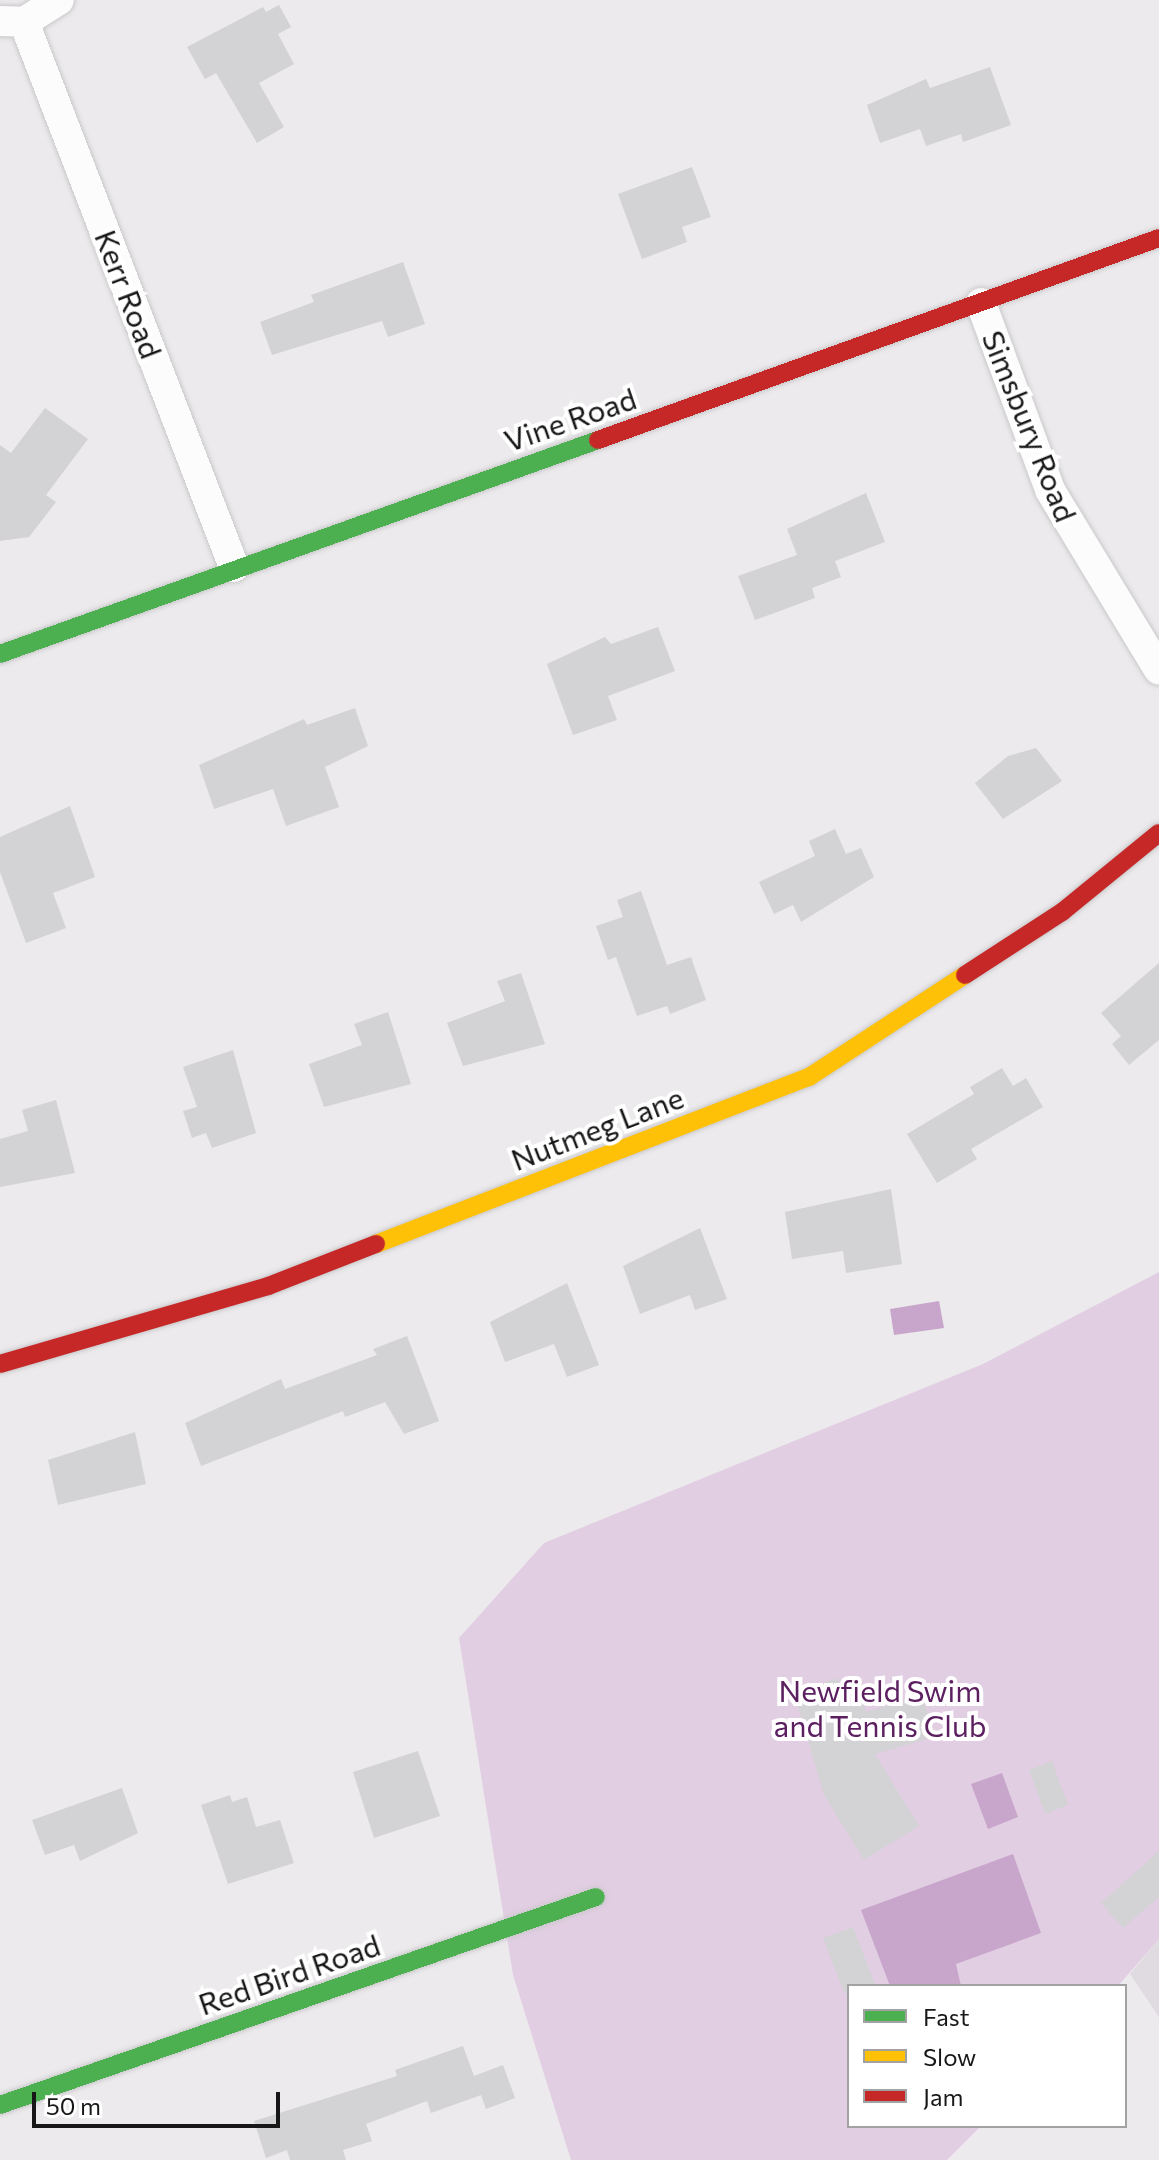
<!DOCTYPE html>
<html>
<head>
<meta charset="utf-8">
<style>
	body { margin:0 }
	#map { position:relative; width:1159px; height:2160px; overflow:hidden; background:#eceaec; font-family:Commissioner,sans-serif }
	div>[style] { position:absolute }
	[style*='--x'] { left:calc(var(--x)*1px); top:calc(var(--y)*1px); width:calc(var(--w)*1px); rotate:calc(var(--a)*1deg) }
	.built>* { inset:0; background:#e0dae1 }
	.green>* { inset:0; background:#e2cee3 }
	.water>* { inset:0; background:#c8a5cb }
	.building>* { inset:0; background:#d3d2d4 }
	.roads { filter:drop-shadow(0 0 2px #c9c8ca) drop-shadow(0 0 2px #c9c8ca) }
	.street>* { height:30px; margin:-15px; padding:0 15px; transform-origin:15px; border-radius:15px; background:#fcfcfc }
	.fast>* { height:18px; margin:-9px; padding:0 9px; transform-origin:9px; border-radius:9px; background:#4caf50 }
	.slow>* { height:18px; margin:-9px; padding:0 9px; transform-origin:9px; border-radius:9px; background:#ffc107 }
	.jam>* { height:18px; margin:-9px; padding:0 9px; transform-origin:9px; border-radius:9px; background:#c62828 }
	span { translate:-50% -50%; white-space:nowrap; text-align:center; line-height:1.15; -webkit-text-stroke:8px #fff; paint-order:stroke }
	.street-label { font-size:30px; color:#181718 }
	.park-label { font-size:30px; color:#5c2061 }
	.legend { position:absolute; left:847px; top:1984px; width:280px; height:144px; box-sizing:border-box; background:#fff; border:2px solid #a3a2a3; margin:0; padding:10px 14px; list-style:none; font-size:24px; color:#181718 }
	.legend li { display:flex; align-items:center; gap:16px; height:40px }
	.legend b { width:40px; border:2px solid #a3a2a3 }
	.scale { position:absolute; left:32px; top:2092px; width:248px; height:36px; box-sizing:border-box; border:4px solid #181718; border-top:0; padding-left:10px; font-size:24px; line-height:28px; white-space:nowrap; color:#181718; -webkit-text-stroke:6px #fff; paint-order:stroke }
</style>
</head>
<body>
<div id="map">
	<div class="built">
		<div style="clip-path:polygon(1159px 1939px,1159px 2017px,1130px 1974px)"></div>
	</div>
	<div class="green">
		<div style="clip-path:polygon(1159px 1272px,1159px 1939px,1118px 1986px,849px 1986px,849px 2126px,981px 2126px,947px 2160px,571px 2160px,513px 1975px,459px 1638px,544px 1543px,983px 1364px)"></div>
	</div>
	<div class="water">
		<div style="clip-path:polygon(939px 1301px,944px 1328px,894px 1335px,890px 1309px)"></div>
		<div style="clip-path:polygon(1002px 1773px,1018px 1817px,988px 1829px,971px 1784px)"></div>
		<div style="clip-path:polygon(1013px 1854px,1041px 1933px,956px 1964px,961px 1986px,890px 1986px,861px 1910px)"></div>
	</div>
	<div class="building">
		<div style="clip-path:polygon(279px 5px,291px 27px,278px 34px,294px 64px,259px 83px,284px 127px,257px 143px,216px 73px,205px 79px,187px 47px,263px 7px,266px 12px)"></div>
		<div style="clip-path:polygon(990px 67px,1011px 125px,963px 142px,961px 134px,926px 146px,920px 129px,880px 143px,867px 105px,926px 79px,930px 88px)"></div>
		<div style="clip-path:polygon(692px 167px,711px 217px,682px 227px,687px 242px,642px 259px,618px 194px)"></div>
		<div style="clip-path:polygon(403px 262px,425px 324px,388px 337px,382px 321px,272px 355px,260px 322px,314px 302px,311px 295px)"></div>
		<div style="clip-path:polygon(45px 408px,88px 439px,46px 495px,56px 502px,29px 537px,0 541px,0 445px,11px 453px)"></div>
		<div style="clip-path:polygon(866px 493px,885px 542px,835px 561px,841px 577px,812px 588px,815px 598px,755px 620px,738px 576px,797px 555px,787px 529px)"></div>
		<div style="clip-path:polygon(658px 627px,675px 671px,608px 696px,617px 720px,573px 735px,547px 664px,605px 637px,611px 644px)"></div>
		<div style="clip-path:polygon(355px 708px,368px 746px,325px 767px,339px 807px,286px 826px,273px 789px,214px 809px,199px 765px,304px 719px,307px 725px)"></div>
		<div style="clip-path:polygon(1036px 748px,1062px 781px,1003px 819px,975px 783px,1008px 756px)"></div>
		<div style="clip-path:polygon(70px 806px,95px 877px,53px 893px,66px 928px,26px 943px,0 872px,0 837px)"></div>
		<div style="clip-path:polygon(835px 829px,846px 854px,861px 848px,874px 877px,801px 922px,793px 905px,774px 914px,759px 882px,815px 856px,809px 841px)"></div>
		<div style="clip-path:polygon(641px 891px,667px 965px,691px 957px,706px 1000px,670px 1014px,667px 1006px,637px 1016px,616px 957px,608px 960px,596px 926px,623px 917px,617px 900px)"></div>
		<div style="clip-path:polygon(1159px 963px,1159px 1040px,1129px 1065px,1112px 1044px,1121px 1036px,1101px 1013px)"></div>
		<div style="clip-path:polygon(521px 973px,545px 1044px,463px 1066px,447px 1023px,505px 1001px,497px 981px)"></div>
		<div style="clip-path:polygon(388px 1012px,411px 1084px,324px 1107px,309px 1064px,362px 1045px,354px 1024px)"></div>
		<div style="clip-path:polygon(233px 1050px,256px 1133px,212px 1148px,206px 1133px,192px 1138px,183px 1111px,197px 1107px,183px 1067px)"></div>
		<div style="clip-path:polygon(1002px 1068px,1013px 1086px,1026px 1078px,1043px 1107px,971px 1149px,977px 1159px,937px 1183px,907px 1134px,974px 1094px,970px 1087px)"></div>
		<div style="clip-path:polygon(56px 1100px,75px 1173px,0 1187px,0 1139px,28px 1131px,22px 1110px)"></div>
		<div style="clip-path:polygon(891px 1189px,902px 1264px,846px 1273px,843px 1251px,792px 1259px,785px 1212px)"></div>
		<div style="clip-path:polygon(700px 1228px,727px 1299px,695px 1310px,690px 1295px,640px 1314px,623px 1266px)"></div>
		<div style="clip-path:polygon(567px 1283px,599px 1365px,567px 1377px,554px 1344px,505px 1362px,490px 1322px)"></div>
		<div style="clip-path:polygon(407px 1336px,439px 1421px,404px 1434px,385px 1402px,345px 1417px,343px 1411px,201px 1466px,185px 1423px,281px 1379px,285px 1389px,377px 1355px,373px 1349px)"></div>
		<div style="clip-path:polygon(135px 1432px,146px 1484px,58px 1505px,48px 1460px)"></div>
		<div style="clip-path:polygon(837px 1678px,848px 1707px,863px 1702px,866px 1712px,922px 1695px,934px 1737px,875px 1754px,919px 1826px,864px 1860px,824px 1795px,794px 1693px)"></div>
		<div style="clip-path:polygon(418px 1751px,440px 1816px,374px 1838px,353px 1772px)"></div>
		<div style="clip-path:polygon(1052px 1761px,1068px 1805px,1045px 1814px,1029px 1770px)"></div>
		<div style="clip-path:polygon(122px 1788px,138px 1833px,80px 1861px,74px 1845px,45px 1855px,32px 1820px)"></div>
		<div style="clip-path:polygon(230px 1795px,232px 1802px,247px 1797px,256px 1827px,280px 1820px,294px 1863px,228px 1884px,201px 1805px)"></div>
		<div style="clip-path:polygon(1159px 1851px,1159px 1897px,1123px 1928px,1101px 1903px)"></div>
		<div style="clip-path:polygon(853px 1927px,875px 1984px,849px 1986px,845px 1995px,823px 1938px)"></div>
		<div style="clip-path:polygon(463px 2046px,474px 2076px,503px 2065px,515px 2098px,486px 2109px,481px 2095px,431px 2113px,427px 2101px,366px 2124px,372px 2141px,343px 2150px,346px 2160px,290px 2160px,287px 2150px,266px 2158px,254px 2121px,397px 2076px,395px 2070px)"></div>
	</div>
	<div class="roads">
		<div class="street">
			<div style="--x:0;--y:21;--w:24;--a:2"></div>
			<div style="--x:24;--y:22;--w:41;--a:-32.2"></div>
			<div style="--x:24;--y:22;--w:584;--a:68.93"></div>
			<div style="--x:981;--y:303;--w:199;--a:69.7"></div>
			<div style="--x:1050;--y:490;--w:210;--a:58.8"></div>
		</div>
		<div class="fast">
			<div style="--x:0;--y:654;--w:635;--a:-19.69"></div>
			<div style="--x:0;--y:2105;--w:631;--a:-19.24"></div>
		</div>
		<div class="slow">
			<div style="--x:376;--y:1244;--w:464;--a:-21.1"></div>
			<div style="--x:809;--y:1077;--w:186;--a:-33.2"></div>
		</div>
		<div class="jam">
			<div style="--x:598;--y:440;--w:596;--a:-19.8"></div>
			<div style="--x:965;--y:975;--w:116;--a:-33"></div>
			<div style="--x:1062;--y:912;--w:125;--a:-39.2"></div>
			<div style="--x:0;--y:1364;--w:279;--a:-16.2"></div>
			<div style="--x:268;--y:1286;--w:116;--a:-21.3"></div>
		</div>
	</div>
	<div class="street-label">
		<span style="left:129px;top:294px;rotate:69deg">Kerr Road</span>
		<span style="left:570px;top:419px;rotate:-19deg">Vine Road</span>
		<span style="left:1030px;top:426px;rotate:68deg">Simsbury Road</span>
		<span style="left:597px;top:1128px;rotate:-21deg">Nutmeg Lane</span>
		<span style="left:289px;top:1974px;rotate:-19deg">Red Bird Road</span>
	</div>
	<div class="park-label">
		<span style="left:880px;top:1707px">Newfield Swim<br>and Tennis Club</span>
	</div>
	<ul class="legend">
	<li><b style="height:10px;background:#4caf50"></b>Fast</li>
	<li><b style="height:10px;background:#ffc107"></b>Slow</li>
	<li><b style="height:10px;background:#c62828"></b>Jam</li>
	</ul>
	<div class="scale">50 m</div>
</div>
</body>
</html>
